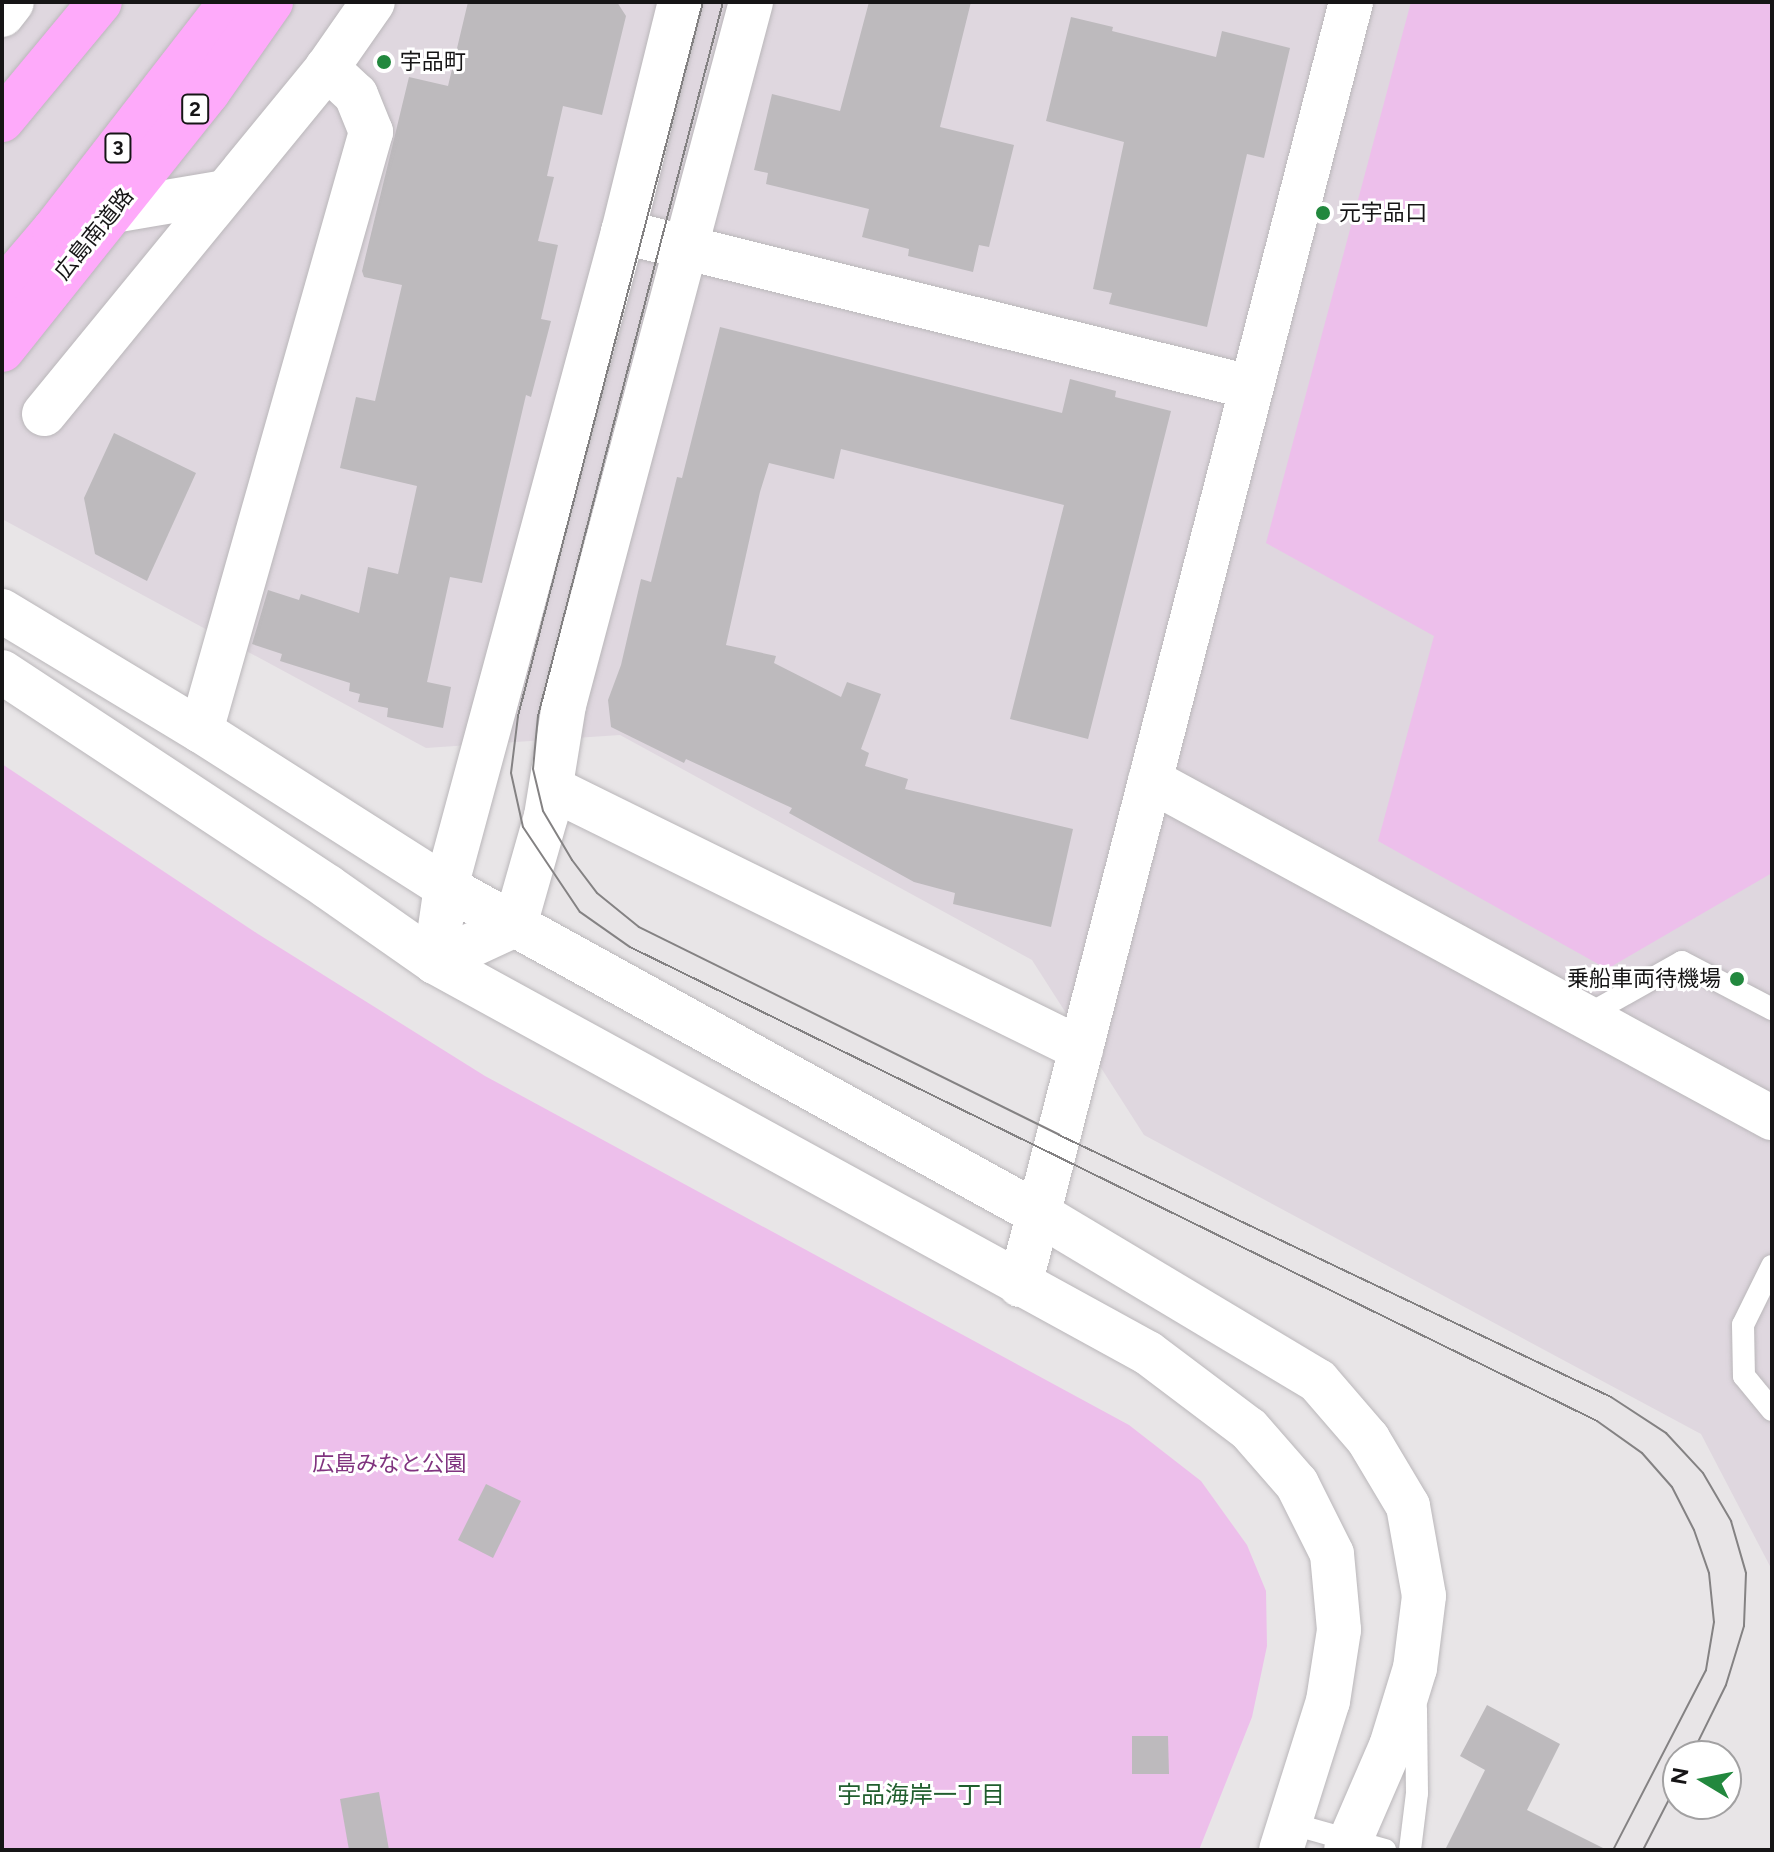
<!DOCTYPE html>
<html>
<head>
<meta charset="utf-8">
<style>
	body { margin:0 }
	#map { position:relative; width:1774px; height:1852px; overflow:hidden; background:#e8e5e7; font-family:Figtree,"Noto Sans JP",sans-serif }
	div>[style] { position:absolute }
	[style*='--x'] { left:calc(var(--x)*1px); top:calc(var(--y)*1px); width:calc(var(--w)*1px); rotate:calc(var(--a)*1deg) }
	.built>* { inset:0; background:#dfd7df }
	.green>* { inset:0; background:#edbfeb }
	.building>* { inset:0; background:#bdbabd }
	.roads { filter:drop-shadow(0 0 2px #bab7ba) drop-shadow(0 0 2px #bab7ba) }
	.lane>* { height:22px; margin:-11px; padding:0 11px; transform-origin:11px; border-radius:11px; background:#fff }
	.street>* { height:44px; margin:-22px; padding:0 22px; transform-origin:22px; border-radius:22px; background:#fff }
	.secondary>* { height:44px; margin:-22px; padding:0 22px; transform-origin:22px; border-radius:22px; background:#fff }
	.highway>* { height:44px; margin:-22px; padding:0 22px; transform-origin:22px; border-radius:22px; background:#feaafa }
	.tram>* { height:2px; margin:-1px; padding:0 1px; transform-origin:1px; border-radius:1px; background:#848283 }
	.dots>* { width:22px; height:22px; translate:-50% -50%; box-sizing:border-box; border:4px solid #fff; border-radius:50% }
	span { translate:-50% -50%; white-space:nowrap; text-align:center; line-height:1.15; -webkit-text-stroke:6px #fff; paint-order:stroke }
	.shield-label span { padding:2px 6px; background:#fff; border:2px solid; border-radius:6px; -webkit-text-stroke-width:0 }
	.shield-label { font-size:20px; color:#161516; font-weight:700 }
	.poi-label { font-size:22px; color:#161516 }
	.left { translate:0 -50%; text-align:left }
	.right { translate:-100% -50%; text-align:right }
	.street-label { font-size:22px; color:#161516 }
	.park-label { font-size:22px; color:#80337f }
	.neighbourhood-label { font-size:24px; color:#205e2e }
	.frame { position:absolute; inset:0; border:4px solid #161516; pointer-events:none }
	.north { position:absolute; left:1662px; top:1740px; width:80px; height:80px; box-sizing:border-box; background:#fff; border:2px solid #a2a1a2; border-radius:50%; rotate:280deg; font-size:22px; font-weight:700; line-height:32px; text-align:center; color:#161516 }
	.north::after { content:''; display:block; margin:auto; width:28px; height:36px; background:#22883e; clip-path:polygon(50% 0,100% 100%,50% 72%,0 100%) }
</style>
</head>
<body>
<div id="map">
	<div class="built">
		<div style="clip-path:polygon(2px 2px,1772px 2px,1772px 1570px,1701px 1434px,1144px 1135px,1032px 960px,620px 735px,426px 748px,2px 519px)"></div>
	</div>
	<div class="green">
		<div style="clip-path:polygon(1411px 2px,1772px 2px,1772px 873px,1607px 969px,1378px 841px,1434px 636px,1266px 543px)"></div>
		<div style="clip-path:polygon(2px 764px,258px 934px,485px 1076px,1129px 1425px,1201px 1481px,1247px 1545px,1266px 1591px,1267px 1646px,1252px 1717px,1199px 1850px,2px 1850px)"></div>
	</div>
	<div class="building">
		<div style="clip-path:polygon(468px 2px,617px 2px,626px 16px,602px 115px,563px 106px,547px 176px,554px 177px,538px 241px,558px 245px,541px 319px,551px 321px,531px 397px,526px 395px,482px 583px,450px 577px,427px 682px,451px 687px,443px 728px,387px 717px,388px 708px,358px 702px,360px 694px,349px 691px,350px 683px,280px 661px,282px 654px,252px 644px,268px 590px,299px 600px,301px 594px,359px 613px,368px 567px,398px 574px,417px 486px,340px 468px,356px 397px,375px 401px,402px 285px,364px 277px,362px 271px,409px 77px,448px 86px)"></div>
		<div style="clip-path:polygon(869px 2px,971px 2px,940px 127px,1014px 145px,989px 247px,979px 245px,973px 272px,908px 256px,909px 249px,862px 237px,869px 209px,766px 184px,768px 173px,754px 170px,772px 94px,840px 111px)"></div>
		<div style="clip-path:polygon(1071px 17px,1113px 27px,1112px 31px,1216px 57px,1222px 31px,1290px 48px,1264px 158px,1247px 154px,1207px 327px,1109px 304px,1112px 293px,1093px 289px,1124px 142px,1046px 121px)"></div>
		<div style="clip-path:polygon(720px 327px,1062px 413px,1070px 379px,1116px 391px,1115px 397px,1171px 411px,1088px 739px,1010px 719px,1064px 505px,841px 449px,834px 479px,769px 463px,760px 492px,726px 645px,776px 656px,774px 663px,841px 697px,847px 682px,881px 694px,861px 749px,869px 753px,865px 766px,908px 779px,905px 789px,1073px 829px,1051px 927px,953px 904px,955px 893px,914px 882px,789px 813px,792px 808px,686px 759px,684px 763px,611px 727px,608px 700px,621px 665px,641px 579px,651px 582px,677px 477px,682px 478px)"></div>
		<div style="clip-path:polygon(114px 433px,196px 473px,147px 581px,95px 554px,84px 498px)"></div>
		<div style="clip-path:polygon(486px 1484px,521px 1501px,493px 1558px,458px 1540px)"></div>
		<div style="clip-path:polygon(1487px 1705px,1560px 1744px,1527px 1810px,1607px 1850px,1445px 1850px,1485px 1770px,1460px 1756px)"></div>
		<div style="clip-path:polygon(1132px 1736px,1168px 1736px,1169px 1774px,1132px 1774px)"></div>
		<div style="clip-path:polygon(379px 1792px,389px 1850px,349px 1850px,340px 1799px)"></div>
	</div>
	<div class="roads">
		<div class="lane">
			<div style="--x:1584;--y:1017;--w:112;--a:-29.3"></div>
			<div style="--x:1682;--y:962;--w:102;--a:27.6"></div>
			<div style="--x:1772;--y:1266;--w:66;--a:116.2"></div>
			<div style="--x:1743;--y:1325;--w:51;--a:88.9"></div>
			<div style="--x:1744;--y:1376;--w:44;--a:50.5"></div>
			<div style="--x:1289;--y:1823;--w:100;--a:15.7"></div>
			<div style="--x:1410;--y:1850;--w:57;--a:-83"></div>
			<div style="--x:1417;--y:1793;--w:85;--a:-90.7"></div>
		</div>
		<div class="street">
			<div style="--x:2;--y:15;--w:16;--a:-52"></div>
			<div style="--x:113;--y:211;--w:114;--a:-9.6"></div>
			<div style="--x:623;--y:232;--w:646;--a:13.89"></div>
			<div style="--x:44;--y:414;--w:447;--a:-50.7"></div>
			<div style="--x:327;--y:68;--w:80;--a:-55.1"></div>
			<div style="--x:201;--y:731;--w:623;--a:-74.16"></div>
			<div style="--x:371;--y:132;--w:40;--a:-112"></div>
			<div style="--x:356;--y:95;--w:40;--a:-137"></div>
			<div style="--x:1150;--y:780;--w:708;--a:28.52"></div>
			<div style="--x:435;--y:962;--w:88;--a:-24.8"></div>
			<div style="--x:515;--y:925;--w:113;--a:-74.1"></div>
			<div style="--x:546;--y:816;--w:112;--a:-80.8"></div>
			<div style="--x:564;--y:705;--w:727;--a:-75.1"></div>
			<div style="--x:435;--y:962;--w:76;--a:-81.7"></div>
			<div style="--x:446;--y:887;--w:678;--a:-74.88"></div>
			<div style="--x:623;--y:232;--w:237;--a:-76.1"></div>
		</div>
		<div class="secondary">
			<div style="--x:2;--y:611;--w:232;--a:31.1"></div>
			<div style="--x:201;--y:731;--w:290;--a:32.5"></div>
			<div style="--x:446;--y:887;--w:677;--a:28.87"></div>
			<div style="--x:1039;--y:1214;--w:325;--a:30.9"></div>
			<div style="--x:1318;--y:1381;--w:77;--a:49.2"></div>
			<div style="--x:1368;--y:1439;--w:78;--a:59.2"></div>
			<div style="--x:1408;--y:1506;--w:91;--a:79.9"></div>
			<div style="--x:1424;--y:1596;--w:73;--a:97.1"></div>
			<div style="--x:1415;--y:1668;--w:82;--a:107.1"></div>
			<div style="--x:1391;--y:1746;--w:113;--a:113.4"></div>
			<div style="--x:2;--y:672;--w:391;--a:33.4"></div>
			<div style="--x:328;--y:887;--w:131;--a:35"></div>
			<div style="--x:435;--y:962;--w:813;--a:28.74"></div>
			<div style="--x:1148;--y:1353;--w:126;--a:37"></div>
			<div style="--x:1249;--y:1429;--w:73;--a:48.9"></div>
			<div style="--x:1297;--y:1484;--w:78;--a:63.4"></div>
			<div style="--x:1332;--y:1554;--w:76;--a:84.7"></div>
			<div style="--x:1339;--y:1630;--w:72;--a:98.8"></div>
			<div style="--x:1328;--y:1701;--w:156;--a:107.5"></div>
			<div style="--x:551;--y:788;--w:591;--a:26.22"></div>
			<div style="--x:1020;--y:1285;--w:1325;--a:-75.53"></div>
		</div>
		<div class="highway">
			<div style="--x:2;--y:120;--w:153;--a:-50.3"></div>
			<div style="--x:2;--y:291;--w:80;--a:-49.6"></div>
			<div style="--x:54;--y:230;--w:289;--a:-52.2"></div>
			<div style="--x:2;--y:350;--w:330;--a:-51.4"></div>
			<div style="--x:208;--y:92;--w:110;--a:-55"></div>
		</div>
	</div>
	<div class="tram">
		<div style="--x:703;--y:2;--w:738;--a:104.53"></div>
		<div style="--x:518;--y:716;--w:57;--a:97"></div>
		<div style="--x:511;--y:773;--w:55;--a:77.5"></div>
		<div style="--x:523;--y:827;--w:102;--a:56.2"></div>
		<div style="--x:580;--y:912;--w:61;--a:35"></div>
		<div style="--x:630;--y:947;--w:1077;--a:26.11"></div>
		<div style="--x:1597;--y:1421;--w:55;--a:35.4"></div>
		<div style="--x:1642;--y:1453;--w:45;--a:48.6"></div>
		<div style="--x:1672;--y:1487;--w:48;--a:62.9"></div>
		<div style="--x:1694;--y:1530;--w:46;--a:70.8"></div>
		<div style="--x:1709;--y:1573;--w:49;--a:84.2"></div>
		<div style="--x:1714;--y:1622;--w:49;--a:99.5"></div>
		<div style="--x:1706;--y:1670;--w:203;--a:117.3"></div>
		<div style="--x:723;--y:2;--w:738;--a:104.53"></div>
		<div style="--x:538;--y:716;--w:53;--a:95.4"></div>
		<div style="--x:533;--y:769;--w:43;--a:76.6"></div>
		<div style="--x:543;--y:811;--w:57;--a:59.4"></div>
		<div style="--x:572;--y:860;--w:41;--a:52.9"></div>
		<div style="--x:597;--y:893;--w:54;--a:39"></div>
		<div style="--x:639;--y:927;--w:469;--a:26.3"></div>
		<div style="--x:1059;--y:1135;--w:611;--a:25.39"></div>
		<div style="--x:1611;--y:1397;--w:66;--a:33.2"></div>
		<div style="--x:1666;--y:1433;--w:54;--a:47.2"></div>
		<div style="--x:1703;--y:1473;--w:56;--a:59.7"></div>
		<div style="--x:1731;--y:1521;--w:54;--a:73.9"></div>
		<div style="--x:1746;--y:1573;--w:53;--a:92.2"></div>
		<div style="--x:1744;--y:1626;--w:62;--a:107"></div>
		<div style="--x:1726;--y:1685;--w:79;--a:116.2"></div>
		<div style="--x:1643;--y:1850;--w:76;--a:-62.8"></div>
	</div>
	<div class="dots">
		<div style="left:384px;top:62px;background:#22883e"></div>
		<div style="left:1323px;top:213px;background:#22883e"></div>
		<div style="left:1737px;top:979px;background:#22883e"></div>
	</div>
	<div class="shield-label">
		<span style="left:195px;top:109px">2</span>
		<span style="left:118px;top:148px">3</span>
	</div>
	<div class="poi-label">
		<span class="left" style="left:400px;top:62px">宇品町</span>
		<span class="left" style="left:1339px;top:213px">元宇品口</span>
		<span class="right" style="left:1721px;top:979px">乗船車両待機場</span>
	</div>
	<div class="street-label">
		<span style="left:94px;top:234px;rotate:-51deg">広島南道路</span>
	</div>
	<div class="park-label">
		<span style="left:389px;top:1464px">広島みなと公園</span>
	</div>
	<div class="neighbourhood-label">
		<span style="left:921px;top:1795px">宇品海岸一丁目</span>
	</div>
	<div class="frame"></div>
	<div class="north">N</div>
</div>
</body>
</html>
